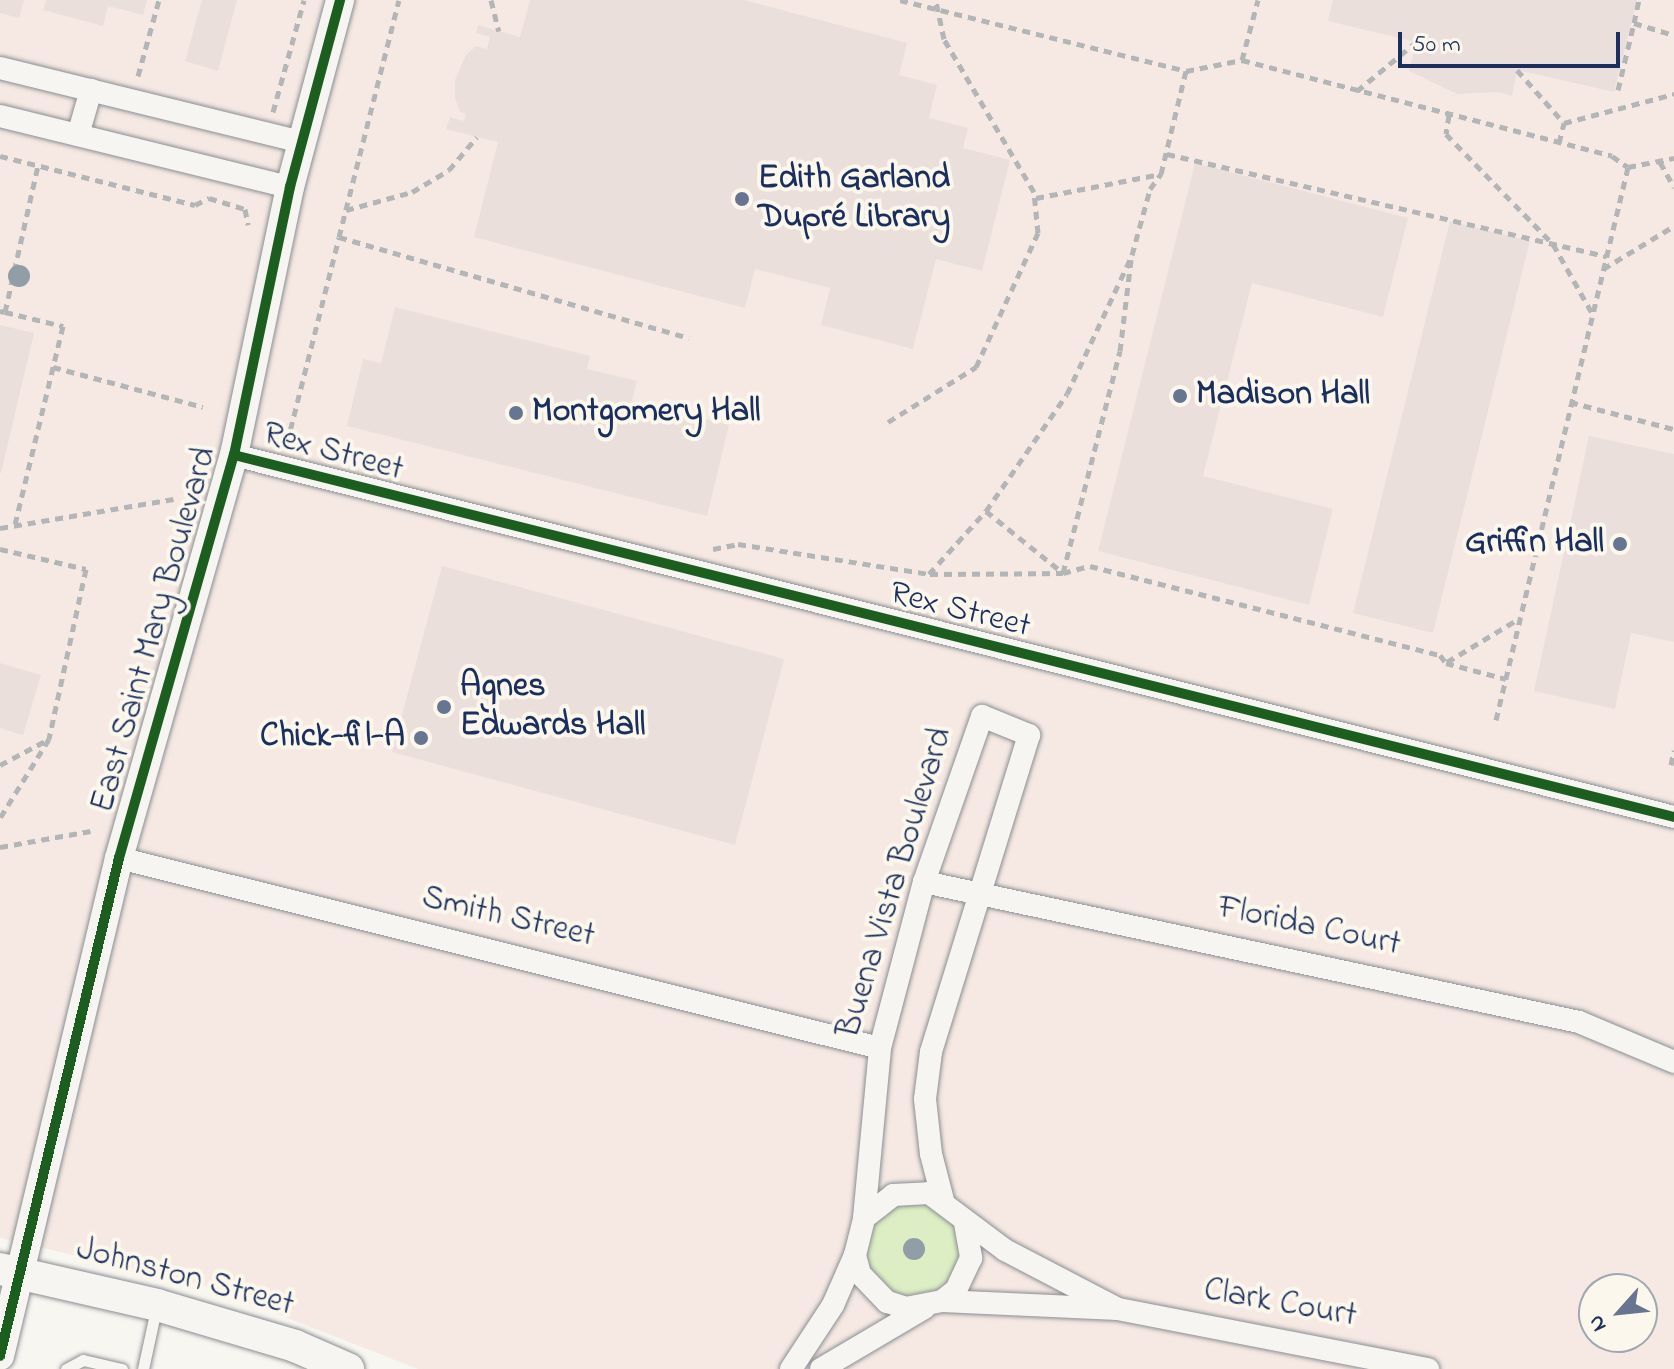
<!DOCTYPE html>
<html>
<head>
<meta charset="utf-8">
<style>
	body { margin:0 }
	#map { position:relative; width:1674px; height:1369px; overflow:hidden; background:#f8f6f0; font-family:"Indie Flower",sans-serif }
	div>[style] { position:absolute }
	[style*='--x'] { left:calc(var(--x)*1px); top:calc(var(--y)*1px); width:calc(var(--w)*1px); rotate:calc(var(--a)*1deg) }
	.built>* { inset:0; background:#f6e9e3 }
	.green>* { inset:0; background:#ddeec4 }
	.round { border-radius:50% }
	.building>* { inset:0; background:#ebdfdc }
	.path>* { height:5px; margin-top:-2.5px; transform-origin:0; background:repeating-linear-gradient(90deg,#b3b5b7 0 8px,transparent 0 14px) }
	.roads { filter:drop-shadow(0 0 2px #8b8e94) drop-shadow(0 0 2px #8b8e94) }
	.service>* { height:11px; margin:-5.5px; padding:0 5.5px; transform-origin:5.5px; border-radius:5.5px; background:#f6f5f1 }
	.minor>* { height:22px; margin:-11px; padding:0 11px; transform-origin:11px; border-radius:11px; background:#f6f5f1 }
	.tertiary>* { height:28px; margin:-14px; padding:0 14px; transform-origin:14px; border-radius:14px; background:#f6f5f1 }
	.secondary>* { height:32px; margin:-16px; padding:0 16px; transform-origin:16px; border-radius:16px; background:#f6f5f1 }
	.cycleway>* { height:10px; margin:-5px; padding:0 5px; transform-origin:5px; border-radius:5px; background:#1b5e20 }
	.trees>* { width:22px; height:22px; margin:-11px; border-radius:50%; background:#919da7 }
	.dots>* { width:22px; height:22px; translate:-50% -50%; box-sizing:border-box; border:4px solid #fbf7ec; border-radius:50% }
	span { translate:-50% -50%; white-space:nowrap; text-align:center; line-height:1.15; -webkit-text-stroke:8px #fbf7ec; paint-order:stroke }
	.poi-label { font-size:34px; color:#1b2f5e; font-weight:700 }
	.left { translate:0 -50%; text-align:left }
	.right { translate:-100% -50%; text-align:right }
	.street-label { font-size:34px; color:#1b2f5e }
	.north { position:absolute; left:1578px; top:1273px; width:80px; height:80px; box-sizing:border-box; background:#fbf7ec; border:2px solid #a1a7b3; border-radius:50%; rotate:243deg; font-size:22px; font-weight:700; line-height:32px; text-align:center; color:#1b2f5e }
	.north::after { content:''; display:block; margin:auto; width:28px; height:36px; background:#687591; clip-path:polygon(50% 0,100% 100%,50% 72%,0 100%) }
	.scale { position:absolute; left:1398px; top:32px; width:222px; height:36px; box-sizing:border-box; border:4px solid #1b2f5e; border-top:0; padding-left:10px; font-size:24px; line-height:28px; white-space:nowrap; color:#1b2f5e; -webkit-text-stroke:6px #fbf7ec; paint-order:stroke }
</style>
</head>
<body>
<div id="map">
	<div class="built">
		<div style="clip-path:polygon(evenodd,0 0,1674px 0,1674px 1369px,418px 1369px,205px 1286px,0 1238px,0 0,1594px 1289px,1642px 1289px,1642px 1337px,1594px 1337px,1594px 1289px)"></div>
	</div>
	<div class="green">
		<div class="round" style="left:866px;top:1203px;width:94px;height:94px"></div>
	</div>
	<div class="building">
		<div style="clip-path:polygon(0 0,24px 0,19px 18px,0 13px)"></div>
		<div style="clip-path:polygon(46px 0,147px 0,143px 15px,108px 6px,103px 26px,43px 10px)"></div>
		<div style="clip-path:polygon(202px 0,237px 0,218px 71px,185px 61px)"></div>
		<div style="clip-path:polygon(530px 0,744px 0,907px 43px,899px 75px,937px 85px,929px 118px,968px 128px,963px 148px,1010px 160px,982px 271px,936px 259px,913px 349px,821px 325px,830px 288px,755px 269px,745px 308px,474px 237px,498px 142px,446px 129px,450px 117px,464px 121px,466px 114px,460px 112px,455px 98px,455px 80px,466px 55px,476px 46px,487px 49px,490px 37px,476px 33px,478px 25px,520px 37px)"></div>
		<div style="clip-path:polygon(1333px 0,1637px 0,1614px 92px,1517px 70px,1512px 96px,1498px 92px,1457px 94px,1409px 71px,1416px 42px,1328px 21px)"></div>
		<div style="clip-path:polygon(1195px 163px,1408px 218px,1383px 317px,1252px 283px,1203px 476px,1333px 509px,1309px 605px,1098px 551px)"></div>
		<div style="clip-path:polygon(1450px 221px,1530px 241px,1433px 633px,1353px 613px)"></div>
		<div style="clip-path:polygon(395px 307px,590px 356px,587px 369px,637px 381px,632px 401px,729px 425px,707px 516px,347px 426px,363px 359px,381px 363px)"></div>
		<div style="clip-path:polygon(0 325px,34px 333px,1px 473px,0 473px)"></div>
		<div style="clip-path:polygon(1589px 436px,1674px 454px,1674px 642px,1631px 633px,1615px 709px,1534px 691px)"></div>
		<div style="clip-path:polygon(442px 566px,784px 659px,735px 845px,392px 752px)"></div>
		<div style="clip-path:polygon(0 663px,41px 675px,23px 735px,0 728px)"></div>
	</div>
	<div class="path">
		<div style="--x:491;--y:0;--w:32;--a:76"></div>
		<div style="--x:900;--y:0;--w:295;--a:13.9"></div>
		<div style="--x:1186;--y:71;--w:57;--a:-11.1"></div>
		<div style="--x:1242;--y:60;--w:382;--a:14.5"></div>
		<div style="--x:1612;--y:156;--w:19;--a:35"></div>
		<div style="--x:1634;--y:23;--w:24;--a:-78"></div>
		<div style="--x:1242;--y:60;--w:62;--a:-75.1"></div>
		<div style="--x:1517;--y:70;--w:71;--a:48.4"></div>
		<div style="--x:138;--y:76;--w:79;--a:-74.6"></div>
		<div style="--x:1618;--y:90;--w:69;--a:-76.6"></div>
		<div style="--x:1634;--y:23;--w:42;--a:16.7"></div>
		<div style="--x:1357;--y:91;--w:77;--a:-39.7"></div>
		<div style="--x:273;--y:112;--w:116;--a:-74.5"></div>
		<div style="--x:1449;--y:115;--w:19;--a:99"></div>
		<div style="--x:1446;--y:134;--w:153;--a:45.8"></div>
		<div style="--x:1553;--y:244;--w:79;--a:60.5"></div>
		<div style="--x:1564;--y:123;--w:114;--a:-14.8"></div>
		<div style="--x:1559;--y:143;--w:21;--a:-76"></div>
		<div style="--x:1167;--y:154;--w:451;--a:13.1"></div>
		<div style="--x:0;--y:156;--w:201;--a:14.1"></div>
		<div style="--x:195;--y:205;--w:16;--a:-27"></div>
		<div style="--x:209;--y:198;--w:38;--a:17"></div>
		<div style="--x:245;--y:209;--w:16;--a:79"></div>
		<div style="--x:1660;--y:162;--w:29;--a:61"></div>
		<div style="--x:1036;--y:198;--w:127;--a:-10.9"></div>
		<div style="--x:1161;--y:174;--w:106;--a:-76.4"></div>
		<div style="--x:346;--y:210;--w:68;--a:-15.3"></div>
		<div style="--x:412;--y:192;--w:43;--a:-30.7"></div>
		<div style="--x:449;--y:170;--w:43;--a:-49.7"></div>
		<div style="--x:339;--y:237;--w:244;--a:-75.8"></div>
		<div style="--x:1603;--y:269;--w:83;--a:-31.2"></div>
		<div style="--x:0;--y:311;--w:5;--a:11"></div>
		<div style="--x:5;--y:312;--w:150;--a:-77.3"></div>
		<div style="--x:5;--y:312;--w:60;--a:13.6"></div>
		<div style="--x:63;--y:326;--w:205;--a:103.6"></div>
		<div style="--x:53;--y:367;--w:155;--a:14.9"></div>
		<div style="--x:1570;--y:402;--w:107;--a:14.6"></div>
		<div style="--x:888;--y:422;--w:104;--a:-32"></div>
		<div style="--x:976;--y:367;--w:148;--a:-65.2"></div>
		<div style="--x:1038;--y:233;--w:41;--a:-95.6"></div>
		<div style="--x:1034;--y:192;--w:178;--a:-120.5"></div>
		<div style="--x:944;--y:39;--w:40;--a:-102"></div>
		<div style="--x:287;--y:443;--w:212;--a:-75.8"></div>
		<div style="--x:339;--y:237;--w:364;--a:16.1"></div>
		<div style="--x:986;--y:511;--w:99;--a:38.8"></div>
		<div style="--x:1063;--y:573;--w:229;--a:-75.6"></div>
		<div style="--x:1120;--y:351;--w:92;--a:-83.1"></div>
		<div style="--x:0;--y:528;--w:176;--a:-9.5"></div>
		<div style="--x:0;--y:549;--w:88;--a:13.1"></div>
		<div style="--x:86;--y:569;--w:174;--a:102.3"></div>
		<div style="--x:713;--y:549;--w:25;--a:-11"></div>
		<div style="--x:738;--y:544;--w:193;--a:8.9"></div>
		<div style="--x:929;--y:574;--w:85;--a:-47.9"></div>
		<div style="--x:986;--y:511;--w:142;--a:-55.3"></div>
		<div style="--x:1067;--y:394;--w:153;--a:-64.9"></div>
		<div style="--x:1132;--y:255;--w:68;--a:-74.7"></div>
		<div style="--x:1150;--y:189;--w:19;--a:-54"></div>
		<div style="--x:930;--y:574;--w:133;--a:-0.4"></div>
		<div style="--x:1063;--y:573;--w:28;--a:-15"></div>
		<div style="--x:1090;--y:566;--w:361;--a:14.3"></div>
		<div style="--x:1440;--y:655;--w:10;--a:53"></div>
		<div style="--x:1446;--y:663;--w:62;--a:14.9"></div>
		<div style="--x:1447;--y:662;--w:85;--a:-31.1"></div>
		<div style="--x:1496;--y:720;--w:569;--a:-76.57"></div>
		<div style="--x:1628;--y:167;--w:47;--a:-11.1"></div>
		<div style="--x:0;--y:765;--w:55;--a:-28"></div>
		<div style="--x:49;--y:739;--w:93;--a:121.8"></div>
		<div style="--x:1671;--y:765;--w:15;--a:-79"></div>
		<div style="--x:0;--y:847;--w:92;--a:-10"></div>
	</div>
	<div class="roads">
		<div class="service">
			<div style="--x:66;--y:1369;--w:19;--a:-28"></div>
			<div style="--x:83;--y:1360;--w:40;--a:13"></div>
			<div style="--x:143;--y:1369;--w:61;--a:-77.8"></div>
		</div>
		<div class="minor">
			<div style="--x:0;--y:68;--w:311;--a:13.8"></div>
			<div style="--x:0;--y:116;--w:299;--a:13.8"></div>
			<div style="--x:78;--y:135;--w:47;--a:-73.9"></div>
			<div style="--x:234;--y:455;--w:1485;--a:14.11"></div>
			<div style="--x:119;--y:858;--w:784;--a:14.02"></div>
			<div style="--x:924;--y:882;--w:670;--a:12.06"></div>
			<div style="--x:1579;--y:1022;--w:103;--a:22.8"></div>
			<div style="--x:864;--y:1218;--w:171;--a:-84.6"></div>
			<div style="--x:880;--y:1048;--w:172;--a:-75.2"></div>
			<div style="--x:924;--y:882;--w:176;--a:-70.7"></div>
			<div style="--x:982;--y:716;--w:51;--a:22"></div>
			<div style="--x:1029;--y:735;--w:332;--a:107.2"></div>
			<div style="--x:931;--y:1052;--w:47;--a:97.3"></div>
			<div style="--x:925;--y:1099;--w:55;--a:83.8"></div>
			<div style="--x:931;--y:1154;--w:48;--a:75.4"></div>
			<div style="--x:965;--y:1223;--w:36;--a:80"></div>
			<div style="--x:971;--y:1258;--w:35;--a:115"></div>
			<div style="--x:956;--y:1290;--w:18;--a:142"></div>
			<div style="--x:942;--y:1301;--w:37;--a:169"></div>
			<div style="--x:906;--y:1308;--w:20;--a:-162"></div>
			<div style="--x:887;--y:1302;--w:39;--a:-134"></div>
			<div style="--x:860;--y:1274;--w:20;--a:-105"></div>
			<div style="--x:855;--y:1255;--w:38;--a:-76"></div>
			<div style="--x:864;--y:1218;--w:37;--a:-38"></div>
			<div style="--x:893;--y:1195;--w:36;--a:-3"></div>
			<div style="--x:929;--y:1193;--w:95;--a:36.9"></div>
			<div style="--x:1005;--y:1250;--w:127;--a:27.6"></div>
			<div style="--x:942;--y:1301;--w:176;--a:2.6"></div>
			<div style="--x:1118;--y:1309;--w:316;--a:11"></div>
			<div style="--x:791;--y:1369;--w:77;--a:-56.7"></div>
			<div style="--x:833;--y:1305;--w:55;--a:-66.3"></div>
			<div style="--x:821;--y:1369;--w:120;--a:-30.6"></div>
		</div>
		<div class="tertiary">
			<div style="--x:0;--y:1356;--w:512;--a:-76.56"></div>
			<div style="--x:119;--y:858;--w:419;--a:-74.1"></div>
			<div style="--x:234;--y:455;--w:274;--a:-78.2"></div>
			<div style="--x:290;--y:187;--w:194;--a:-75"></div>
		</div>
		<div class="secondary">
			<div style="--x:0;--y:1269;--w:161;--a:12.9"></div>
			<div style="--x:157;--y:1305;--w:144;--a:16.5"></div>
			<div style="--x:295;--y:1346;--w:58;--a:23.5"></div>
		</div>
	</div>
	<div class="cycleway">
		<div style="--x:234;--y:455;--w:1485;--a:14.11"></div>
		<div style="--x:0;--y:1356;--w:512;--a:-76.56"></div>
		<div style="--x:119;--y:858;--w:419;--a:-74.1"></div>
		<div style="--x:234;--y:455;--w:274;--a:-78.2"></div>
		<div style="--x:290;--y:187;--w:194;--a:-75"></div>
	</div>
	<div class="trees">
		<div style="left:19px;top:276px"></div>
		<div style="left:914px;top:1249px"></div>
	</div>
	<div class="dots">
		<div style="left:742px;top:199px;background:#687591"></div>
		<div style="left:1180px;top:396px;background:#687591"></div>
		<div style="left:516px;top:413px;background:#687591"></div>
		<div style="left:1620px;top:544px;background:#687591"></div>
		<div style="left:444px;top:707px;background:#687591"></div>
		<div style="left:421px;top:738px;background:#687591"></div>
	</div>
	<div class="poi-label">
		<span class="left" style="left:758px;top:199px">Edith Garland<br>Dupré Library</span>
		<span class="left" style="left:1196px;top:396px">Madison Hall</span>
		<span class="left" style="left:532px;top:413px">Montgomery Hall</span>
		<span class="right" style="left:1604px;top:544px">Griffin Hall</span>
		<span class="left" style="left:460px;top:707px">Agnes<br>Edwards Hall</span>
		<span class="right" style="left:405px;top:738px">Chick-fil-A</span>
	</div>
	<div class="street-label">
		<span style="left:333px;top:453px;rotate:15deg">Rex Street</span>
		<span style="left:960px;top:611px;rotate:14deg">Rex Street</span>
		<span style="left:155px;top:630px;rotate:-74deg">East Saint Mary Boulevard</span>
		<span style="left:896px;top:883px;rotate:-73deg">Buena Vista Boulevard</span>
		<span style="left:508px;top:918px;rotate:13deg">Smith Street</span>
		<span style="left:1309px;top:927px;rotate:12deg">Florida Court</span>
		<span style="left:185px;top:1278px;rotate:15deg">Johnston Street</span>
		<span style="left:1280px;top:1304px;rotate:10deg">Clark Court</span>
	</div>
	<div class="north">N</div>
	<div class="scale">50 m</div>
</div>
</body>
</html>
